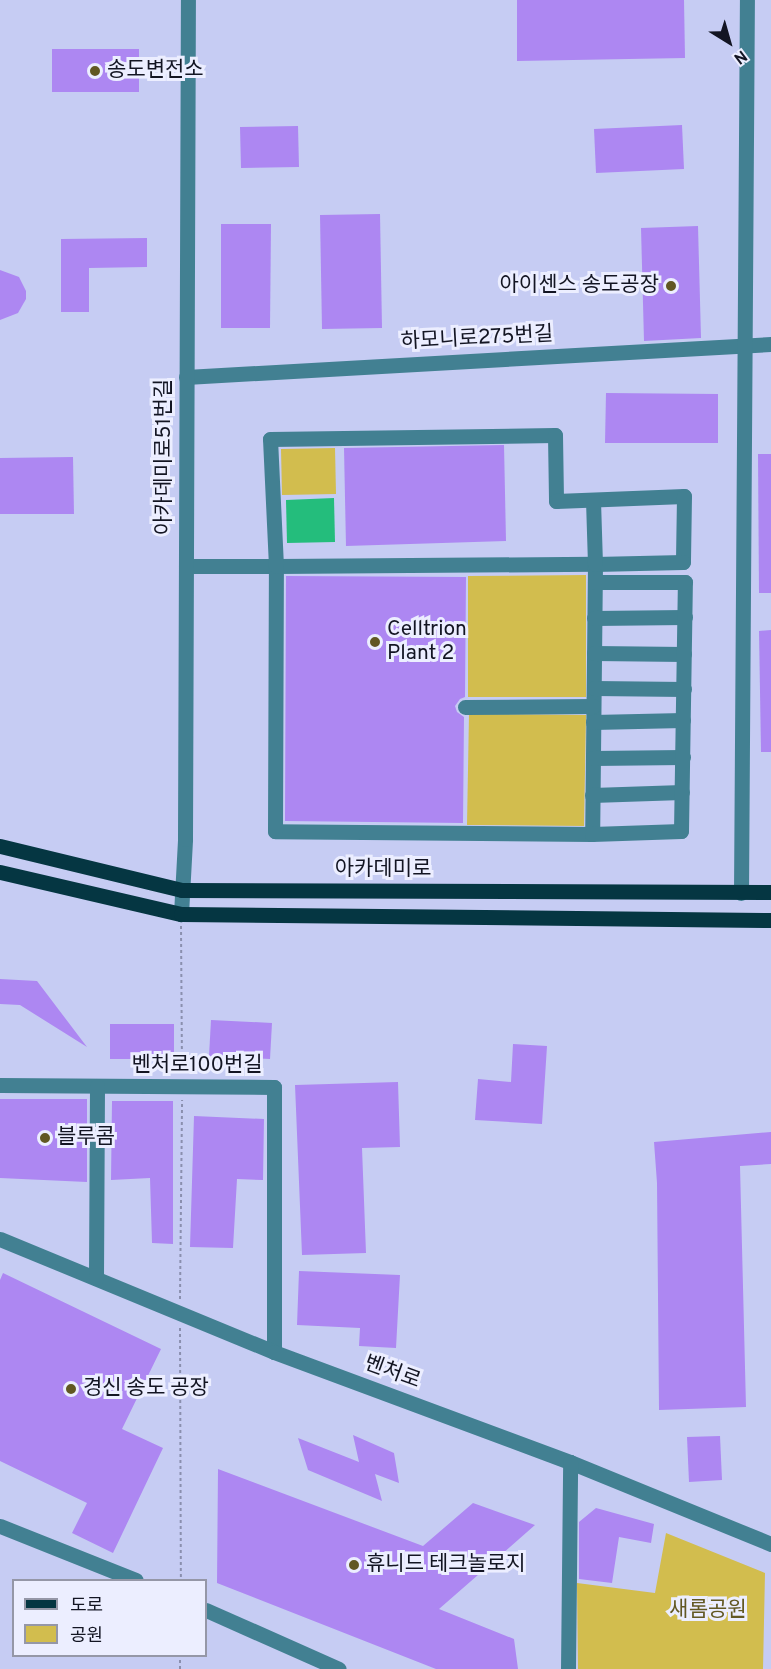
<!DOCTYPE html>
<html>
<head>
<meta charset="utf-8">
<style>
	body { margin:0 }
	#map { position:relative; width:771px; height:1669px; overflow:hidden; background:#c6ccf3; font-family:Overpass,"Noto Sans KR",sans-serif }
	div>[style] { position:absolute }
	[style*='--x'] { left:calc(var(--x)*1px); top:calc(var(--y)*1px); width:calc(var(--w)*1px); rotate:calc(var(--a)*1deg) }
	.green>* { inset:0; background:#d2bd4e }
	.water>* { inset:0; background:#24bd7c }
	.building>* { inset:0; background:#ad87f2 }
	.path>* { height:2px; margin-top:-1px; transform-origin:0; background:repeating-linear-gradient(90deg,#8a8fae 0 3px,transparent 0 6px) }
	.minor>* { height:15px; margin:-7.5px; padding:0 7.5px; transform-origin:7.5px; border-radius:7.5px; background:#428092 }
	.major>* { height:15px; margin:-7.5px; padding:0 7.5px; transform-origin:7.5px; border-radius:7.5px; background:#053642 }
	.dots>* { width:16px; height:16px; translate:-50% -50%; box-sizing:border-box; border:3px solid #eceeff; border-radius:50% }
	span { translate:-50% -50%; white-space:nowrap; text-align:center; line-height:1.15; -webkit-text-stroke:6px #eceeff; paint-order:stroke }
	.poi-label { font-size:21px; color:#131523 }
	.left { translate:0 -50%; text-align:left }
	.right { translate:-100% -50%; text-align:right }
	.street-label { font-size:21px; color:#131523 }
	.park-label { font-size:21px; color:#625823 }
	.legend { position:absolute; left:12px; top:1579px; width:195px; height:78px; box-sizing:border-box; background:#eceeff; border:2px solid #9597a7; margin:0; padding:8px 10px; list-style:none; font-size:18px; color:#131523 }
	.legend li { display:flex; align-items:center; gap:12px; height:30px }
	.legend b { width:30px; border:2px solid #9597a7 }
	.north { position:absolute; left:699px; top:12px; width:60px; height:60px; -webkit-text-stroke:4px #eceeff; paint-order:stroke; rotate:143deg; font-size:16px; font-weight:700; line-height:24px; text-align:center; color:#131523 }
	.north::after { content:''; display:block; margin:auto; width:21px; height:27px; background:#131523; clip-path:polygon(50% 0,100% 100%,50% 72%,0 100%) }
</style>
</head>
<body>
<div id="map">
	<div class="green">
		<div style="clip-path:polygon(335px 448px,336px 494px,282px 495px,281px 449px)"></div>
		<div style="clip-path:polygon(586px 575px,586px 697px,468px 697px,468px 576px)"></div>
		<div style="clip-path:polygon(469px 714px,586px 715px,584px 826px,467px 825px)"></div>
		<div style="clip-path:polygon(666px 1533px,765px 1573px,763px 1669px,578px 1669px,577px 1583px,655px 1593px)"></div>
	</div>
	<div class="water">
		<div style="clip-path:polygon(334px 498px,335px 542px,287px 543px,286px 500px)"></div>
	</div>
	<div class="building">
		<div style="clip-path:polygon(517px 0,684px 0,685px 58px,517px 61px)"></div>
		<div style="clip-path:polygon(52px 49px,139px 49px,139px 92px,52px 92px)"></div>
		<div style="clip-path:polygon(682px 125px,684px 169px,596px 173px,594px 129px)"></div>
		<div style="clip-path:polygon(298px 126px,299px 167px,241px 168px,240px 127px)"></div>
		<div style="clip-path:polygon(380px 214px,382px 328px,322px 329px,320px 215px)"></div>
		<div style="clip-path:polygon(221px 224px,271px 224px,270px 328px,221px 328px)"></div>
		<div style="clip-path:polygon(698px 226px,701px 338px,644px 341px,641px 228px)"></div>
		<div style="clip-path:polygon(147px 238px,147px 267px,89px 268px,89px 312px,61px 312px,61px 239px)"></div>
		<div style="clip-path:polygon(0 270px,19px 277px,26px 291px,26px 299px,18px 313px,0 320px)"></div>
		<div style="clip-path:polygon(606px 393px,718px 394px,718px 443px,605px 443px)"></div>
		<div style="clip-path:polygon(504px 445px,506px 541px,346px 546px,344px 448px)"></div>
		<div style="clip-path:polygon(758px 454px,771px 454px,771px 593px,759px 593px)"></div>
		<div style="clip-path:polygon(73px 457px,74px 514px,0 514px,0 458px)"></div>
		<div style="clip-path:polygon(286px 576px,466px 577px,465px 697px,460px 699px,455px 706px,457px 712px,464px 717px,463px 823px,285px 821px)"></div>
		<div style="clip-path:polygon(771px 630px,771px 752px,761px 752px,759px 631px)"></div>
		<div style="clip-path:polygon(0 979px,37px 981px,87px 1047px,20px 1005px,0 1004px)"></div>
		<div style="clip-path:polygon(211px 1020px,272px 1023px,270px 1059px,209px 1056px)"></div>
		<div style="clip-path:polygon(110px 1024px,174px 1024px,174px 1059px,110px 1059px)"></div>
		<div style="clip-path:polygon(513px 1044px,547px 1046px,542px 1124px,475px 1120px,478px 1079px,511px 1082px)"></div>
		<div style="clip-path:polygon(398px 1082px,400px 1147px,362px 1148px,366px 1253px,302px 1255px,295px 1085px)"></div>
		<div style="clip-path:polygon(0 1099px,87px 1099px,87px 1182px,0 1178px)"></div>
		<div style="clip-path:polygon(112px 1101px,173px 1101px,173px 1244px,152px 1243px,150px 1178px,111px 1180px)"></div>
		<div style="clip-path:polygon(194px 1116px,264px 1119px,263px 1180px,237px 1179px,233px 1248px,190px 1247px)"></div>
		<div style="clip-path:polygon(771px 1132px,771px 1164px,740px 1166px,746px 1407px,659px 1410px,657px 1183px,654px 1142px)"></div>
		<div style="clip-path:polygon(299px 1271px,400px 1275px,396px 1348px,359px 1346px,360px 1328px,297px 1325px)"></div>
		<div style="clip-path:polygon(3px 1273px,161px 1349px,122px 1429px,163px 1448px,113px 1553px,72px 1533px,87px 1503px,0 1461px,0 1280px)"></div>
		<div style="clip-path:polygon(353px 1435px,394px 1453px,399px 1483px,375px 1474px,382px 1501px,308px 1470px,298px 1438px,359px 1462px)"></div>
		<div style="clip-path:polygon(720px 1436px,722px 1480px,689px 1482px,687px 1437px)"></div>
		<div style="clip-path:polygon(218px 1469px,423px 1546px,473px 1503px,535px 1525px,439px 1609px,514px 1639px,518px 1669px,436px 1669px,217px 1583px)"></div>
		<div style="clip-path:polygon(596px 1508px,654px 1524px,651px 1543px,619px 1537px,612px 1583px,579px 1579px,579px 1522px)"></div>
	</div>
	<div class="path">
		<div style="--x:181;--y:926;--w:148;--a:89.6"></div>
		<div style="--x:180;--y:1299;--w:199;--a:-89.4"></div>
		<div style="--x:180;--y:1328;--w:252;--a:89.8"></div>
		<div style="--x:180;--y:1669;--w:13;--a:-90"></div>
	</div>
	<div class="minor">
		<div style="--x:186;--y:377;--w:586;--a:-3.23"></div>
		<div style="--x:186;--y:566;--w:90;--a:0"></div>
		<div style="--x:276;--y:566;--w:319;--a:-0.4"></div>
		<div style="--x:595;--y:564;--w:270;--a:90.6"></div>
		<div style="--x:592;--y:834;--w:317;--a:-179.5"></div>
		<div style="--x:275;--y:831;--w:265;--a:-89.8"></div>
		<div style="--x:276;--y:566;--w:127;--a:-92.7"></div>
		<div style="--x:270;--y:439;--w:285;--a:-0.8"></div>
		<div style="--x:555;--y:435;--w:66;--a:89.1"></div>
		<div style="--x:556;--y:501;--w:128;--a:-2.2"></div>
		<div style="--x:684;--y:496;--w:66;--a:90.9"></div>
		<div style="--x:683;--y:562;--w:88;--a:178.7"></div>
		<div style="--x:595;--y:564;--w:64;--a:-91.8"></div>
		<div style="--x:594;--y:618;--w:91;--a:-0.6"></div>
		<div style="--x:594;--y:653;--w:90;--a:0.6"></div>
		<div style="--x:594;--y:688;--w:90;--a:0.6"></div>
		<div style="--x:465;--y:707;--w:128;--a:-0.4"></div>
		<div style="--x:593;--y:722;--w:90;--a:-1.3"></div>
		<div style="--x:593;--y:758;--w:90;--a:-0.6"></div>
		<div style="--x:592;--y:795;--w:90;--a:-1.9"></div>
		<div style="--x:592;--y:834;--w:89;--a:-1.9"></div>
		<div style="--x:681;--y:831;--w:249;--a:-89.1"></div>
		<div style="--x:685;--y:582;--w:90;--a:180"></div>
		<div style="--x:741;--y:893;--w:893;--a:-89.62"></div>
		<div style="--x:181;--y:914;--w:75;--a:-86.9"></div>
		<div style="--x:185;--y:839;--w:839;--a:-89.8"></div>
		<div style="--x:0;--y:1085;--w:274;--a:0.4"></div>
		<div style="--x:274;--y:1087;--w:265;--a:90"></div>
		<div style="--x:0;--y:1239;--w:296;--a:22.4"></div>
		<div style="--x:274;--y:1352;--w:316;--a:20.4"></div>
		<div style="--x:570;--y:1462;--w:217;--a:22.2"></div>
		<div style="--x:96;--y:1278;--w:192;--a:-89.7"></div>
		<div style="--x:0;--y:1526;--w:146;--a:21.7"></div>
		<div style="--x:206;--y:1610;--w:145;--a:23.9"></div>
		<div style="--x:568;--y:1669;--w:207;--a:-89.4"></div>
	</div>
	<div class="major">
		<div style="--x:0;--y:846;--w:187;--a:13.6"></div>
		<div style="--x:182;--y:890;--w:589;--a:0.19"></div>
		<div style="--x:0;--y:872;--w:186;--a:13.1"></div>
		<div style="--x:181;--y:914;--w:590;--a:0.58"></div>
	</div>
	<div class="dots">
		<div style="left:95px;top:71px;background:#615723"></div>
		<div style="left:671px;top:286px;background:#615723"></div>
		<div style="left:375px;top:642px;background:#615723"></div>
		<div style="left:45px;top:1138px;background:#615723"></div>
		<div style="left:71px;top:1389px;background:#615723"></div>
		<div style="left:354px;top:1565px;background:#615723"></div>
	</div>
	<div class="poi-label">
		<span class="left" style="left:107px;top:71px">송도변전소</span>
		<span class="right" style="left:659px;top:286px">아이센스 송도공장</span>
		<span class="left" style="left:387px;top:642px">Celltrion<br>Plant 2</span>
		<span class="left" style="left:57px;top:1138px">블루콤</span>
		<span class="left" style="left:83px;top:1389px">경신 송도 공장</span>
		<span class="left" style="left:366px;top:1565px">휴니드 테크놀로지</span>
	</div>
	<div class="street-label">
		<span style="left:477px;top:339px;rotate:-3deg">하모니로275번길</span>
		<span style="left:165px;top:457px;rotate:-90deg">아카데미로51번길</span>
		<span style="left:383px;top:870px">아카데미로</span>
		<span style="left:197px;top:1066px">벤처로100번길</span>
		<span style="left:392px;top:1373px;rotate:20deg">벤처로</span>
	</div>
	<div class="park-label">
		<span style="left:708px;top:1611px">새롬공원</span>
	</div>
	<ul class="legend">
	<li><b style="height:8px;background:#053642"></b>도로</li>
	<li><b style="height:16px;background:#d2bd4e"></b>공원</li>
	</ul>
	<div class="north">N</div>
</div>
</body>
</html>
